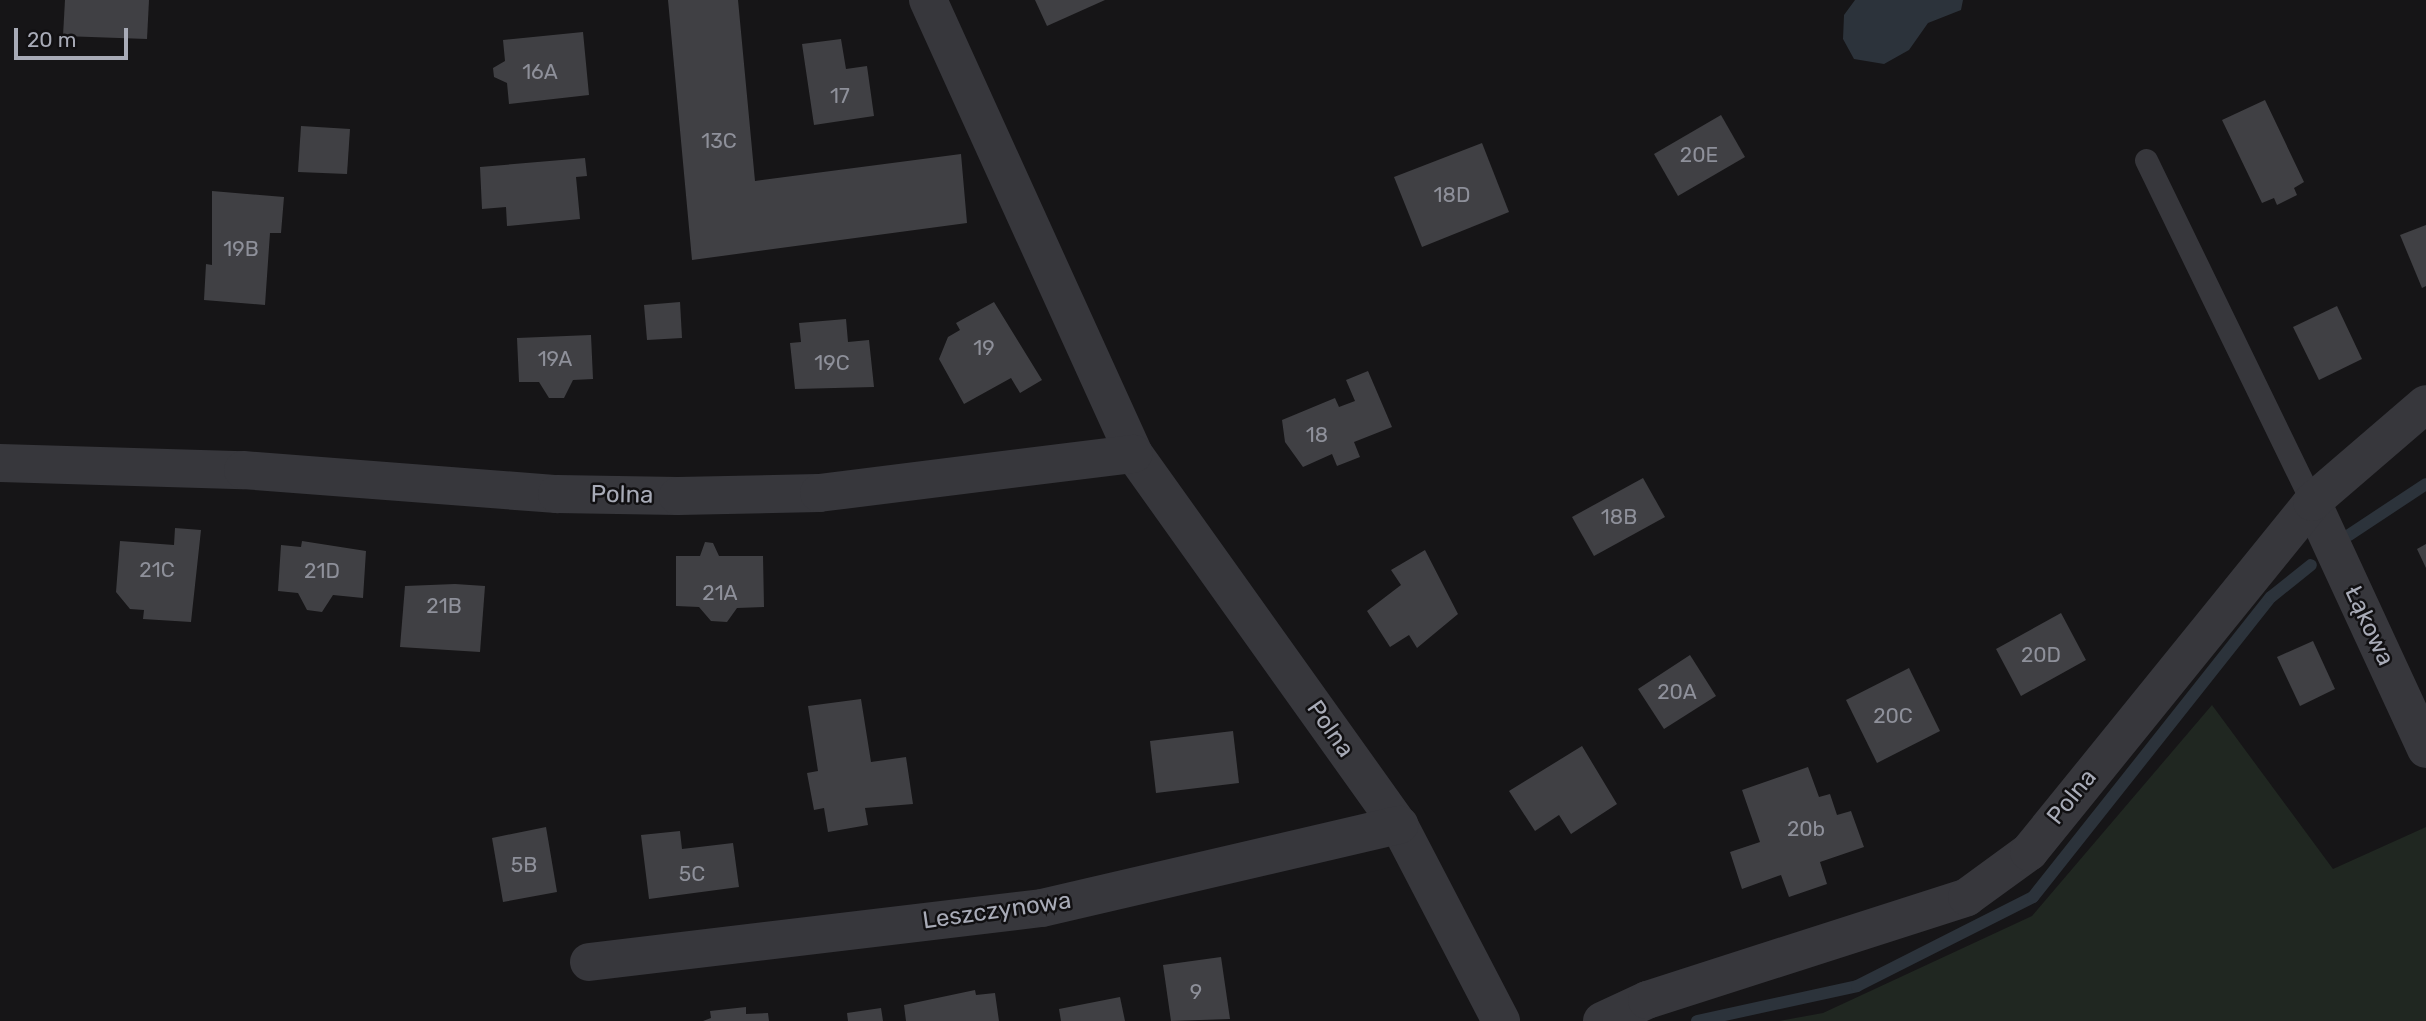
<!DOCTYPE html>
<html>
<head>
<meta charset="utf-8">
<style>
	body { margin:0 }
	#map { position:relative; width:2426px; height:1021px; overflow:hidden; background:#161517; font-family:Rubik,sans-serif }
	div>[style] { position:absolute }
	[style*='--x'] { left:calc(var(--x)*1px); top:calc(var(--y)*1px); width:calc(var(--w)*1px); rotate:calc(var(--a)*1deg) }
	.green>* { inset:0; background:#202721 }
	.water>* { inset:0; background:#2c333b }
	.stream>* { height:12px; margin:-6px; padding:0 6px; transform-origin:6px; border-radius:6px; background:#2c333b }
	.building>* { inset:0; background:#404044 }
	.lane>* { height:23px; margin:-11.5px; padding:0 11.5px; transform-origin:11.5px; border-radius:11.5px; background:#37373c }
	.street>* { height:38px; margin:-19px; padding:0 19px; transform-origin:19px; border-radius:19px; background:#37373c }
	span { translate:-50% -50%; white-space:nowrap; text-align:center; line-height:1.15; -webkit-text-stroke:5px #111012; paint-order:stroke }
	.number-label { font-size:21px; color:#8e909a }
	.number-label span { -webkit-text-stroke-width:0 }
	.street-label { font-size:24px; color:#a8abb7 }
	.scale { position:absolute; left:14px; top:28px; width:114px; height:32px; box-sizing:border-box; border:4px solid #a8abb7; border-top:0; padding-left:9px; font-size:21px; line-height:24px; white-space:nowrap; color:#a8abb7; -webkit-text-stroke:5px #111012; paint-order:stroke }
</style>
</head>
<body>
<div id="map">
	<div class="green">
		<div style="clip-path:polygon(2212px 705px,2333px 869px,2426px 827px,2426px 1021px,1779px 1021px,1823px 1013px,2032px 916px)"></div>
	</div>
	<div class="water">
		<div style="clip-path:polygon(1855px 0,1963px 0,1961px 10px,1928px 23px,1909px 50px,1884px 64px,1854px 59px,1843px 39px,1844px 15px)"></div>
	</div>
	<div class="stream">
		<div style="--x:2349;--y:535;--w:92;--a:-33.5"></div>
		<div style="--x:1697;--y:1021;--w:164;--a:-12.3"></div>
		<div style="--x:1857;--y:986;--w:197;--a:-26.8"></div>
		<div style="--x:2033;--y:897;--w:383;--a:-51.6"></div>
		<div style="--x:2271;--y:597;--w:51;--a:-38.7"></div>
	</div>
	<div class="building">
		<div style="clip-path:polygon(65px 0,149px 0,147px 39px,63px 36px)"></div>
		<div style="clip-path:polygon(668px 0,738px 0,755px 181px,961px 154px,967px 223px,692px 260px)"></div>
		<div style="clip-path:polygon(1035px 0,1105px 0,1047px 26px)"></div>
		<div style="clip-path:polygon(583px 32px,589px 95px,509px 104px,507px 83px,494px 77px,493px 68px,505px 61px,503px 40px)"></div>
		<div style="clip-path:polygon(841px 39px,846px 69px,867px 66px,874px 116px,814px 125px,802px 44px)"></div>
		<div style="clip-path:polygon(2265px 100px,2304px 182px,2294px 188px,2297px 195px,2277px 205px,2274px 198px,2262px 203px,2222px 120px)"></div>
		<div style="clip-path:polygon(1721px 115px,1745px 157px,1678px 196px,1654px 154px)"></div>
		<div style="clip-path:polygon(301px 126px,350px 129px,347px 174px,298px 172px)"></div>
		<div style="clip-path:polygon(1482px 143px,1509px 212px,1422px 247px,1394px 177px)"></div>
		<div style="clip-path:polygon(585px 158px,587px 176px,576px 177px,580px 219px,507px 226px,506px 207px,482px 209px,480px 167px)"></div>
		<div style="clip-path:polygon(212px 191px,284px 197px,281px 233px,270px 233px,265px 305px,204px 300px,206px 264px,212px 265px)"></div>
		<div style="clip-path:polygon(2426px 225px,2426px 286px,2422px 288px,2400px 235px)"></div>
		<div style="clip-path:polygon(680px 302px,682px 338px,647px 340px,644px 305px)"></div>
		<div style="clip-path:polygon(994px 302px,1042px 380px,1020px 393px,1011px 378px,964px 404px,939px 359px,948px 337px,960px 330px,956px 323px)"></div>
		<div style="clip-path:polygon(2337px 306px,2362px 359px,2319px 380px,2293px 327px)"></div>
		<div style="clip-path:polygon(846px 319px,848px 342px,869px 340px,874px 387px,795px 389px,790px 343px,801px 342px,799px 323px)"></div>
		<div style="clip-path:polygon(591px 335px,593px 379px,573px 380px,564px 398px,549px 398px,539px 382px,519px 382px,517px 338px)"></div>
		<div style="clip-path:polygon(1368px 371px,1392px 427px,1354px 442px,1360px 457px,1337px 466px,1332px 454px,1303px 467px,1285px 442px,1282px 420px,1335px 398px,1339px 407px,1355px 401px,1346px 380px)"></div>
		<div style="clip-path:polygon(1643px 478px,1665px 517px,1594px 556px,1572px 517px)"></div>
		<div style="clip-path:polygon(175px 528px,201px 530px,191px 622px,143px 619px,144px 610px,130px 609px,116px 592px,120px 541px,174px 545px)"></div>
		<div style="clip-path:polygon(302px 541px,366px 551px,363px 598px,333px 595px,322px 612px,307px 610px,298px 593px,278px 591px,281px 545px,301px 547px)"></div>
		<div style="clip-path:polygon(705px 542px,713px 543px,719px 556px,763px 556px,764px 607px,737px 608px,727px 622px,711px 621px,699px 607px,676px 606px,676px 556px,700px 556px)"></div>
		<div style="clip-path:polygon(2426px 544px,2426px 568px,2417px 549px)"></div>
		<div style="clip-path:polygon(1425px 550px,1458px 614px,1417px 648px,1409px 635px,1390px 647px,1367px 611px,1401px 585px,1391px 570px)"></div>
		<div style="clip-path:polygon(455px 584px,485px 586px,480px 652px,400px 647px,405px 586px)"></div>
		<div style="clip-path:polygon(2061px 613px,2086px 660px,2021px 696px,1996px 649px)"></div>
		<div style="clip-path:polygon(2313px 641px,2335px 689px,2300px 706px,2277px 657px)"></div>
		<div style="clip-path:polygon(1690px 655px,1716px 696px,1664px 729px,1638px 689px)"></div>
		<div style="clip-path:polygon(1909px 668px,1940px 731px,1877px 763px,1846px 700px)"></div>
		<div style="clip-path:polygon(861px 699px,871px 762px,906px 757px,913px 804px,865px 808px,868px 825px,828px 832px,824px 808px,814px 810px,807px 773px,818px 771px,808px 706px)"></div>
		<div style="clip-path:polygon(1233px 731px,1239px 783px,1156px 793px,1150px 741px)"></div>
		<div style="clip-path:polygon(1582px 746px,1617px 804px,1571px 834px,1559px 815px,1535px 831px,1509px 791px)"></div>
		<div style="clip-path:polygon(1808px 767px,1819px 797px,1830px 794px,1837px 815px,1851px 811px,1864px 847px,1820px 862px,1827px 884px,1789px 897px,1781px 875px,1742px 889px,1730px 852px,1760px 842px,1742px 790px)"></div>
		<div style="clip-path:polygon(546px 827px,557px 892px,503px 902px,492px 838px)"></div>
		<div style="clip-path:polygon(680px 831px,682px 849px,733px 843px,739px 887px,649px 899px,641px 835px)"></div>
		<div style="clip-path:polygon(1221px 957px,1230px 1019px,1171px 1021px,1163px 965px)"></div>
		<div style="clip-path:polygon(975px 990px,976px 995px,995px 993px,999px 1021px,906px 1021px,904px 1005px)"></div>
		<div style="clip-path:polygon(1120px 997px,1125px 1021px,1061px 1021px,1059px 1009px)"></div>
		<div style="clip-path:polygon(746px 1007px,746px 1014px,768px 1013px,769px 1021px,703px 1021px,711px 1018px,710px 1011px)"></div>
		<div style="clip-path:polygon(881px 1008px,883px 1021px,848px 1021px,847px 1013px)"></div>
	</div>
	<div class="lane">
		<div style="--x:2146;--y:160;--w:380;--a:64.1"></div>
	</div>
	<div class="street">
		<div style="--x:928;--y:0;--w:499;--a:65.6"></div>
		<div style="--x:1134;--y:454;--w:456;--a:54.5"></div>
		<div style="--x:1399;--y:825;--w:221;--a:62.5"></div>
		<div style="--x:0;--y:463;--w:243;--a:1.7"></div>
		<div style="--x:243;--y:470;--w:315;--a:4.4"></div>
		<div style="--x:557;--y:494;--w:121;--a:0.9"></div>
		<div style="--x:678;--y:496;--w:141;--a:-1.2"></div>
		<div style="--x:819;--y:493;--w:317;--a:-7.1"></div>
		<div style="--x:2312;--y:502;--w:272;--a:65.2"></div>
		<div style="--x:589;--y:962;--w:456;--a:-6.8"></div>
		<div style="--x:1042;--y:908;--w:367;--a:-13.1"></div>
		<div style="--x:1602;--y:1021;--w:50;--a:-25"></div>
		<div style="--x:1647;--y:1000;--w:336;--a:-17.8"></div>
		<div style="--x:1967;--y:897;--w:77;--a:-36"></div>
		<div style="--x:2029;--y:852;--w:450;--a:-51"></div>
		<div style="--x:2312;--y:502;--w:150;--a:-40.7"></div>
	</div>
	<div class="number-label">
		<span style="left:540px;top:72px">16A</span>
		<span style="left:840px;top:96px">17</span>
		<span style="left:719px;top:141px">13C</span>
		<span style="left:1699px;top:155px">20E</span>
		<span style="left:1452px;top:195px">18D</span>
		<span style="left:241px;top:249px">19B</span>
		<span style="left:984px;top:348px">19</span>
		<span style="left:555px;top:359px">19A</span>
		<span style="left:832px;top:363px">19C</span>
		<span style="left:1317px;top:435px">18</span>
		<span style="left:1619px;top:517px">18B</span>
		<span style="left:157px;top:570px">21C</span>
		<span style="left:322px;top:571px">21D</span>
		<span style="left:720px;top:593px">21A</span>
		<span style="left:444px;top:606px">21B</span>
		<span style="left:2041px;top:655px">20D</span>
		<span style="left:1677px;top:692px">20A</span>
		<span style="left:1893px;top:716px">20C</span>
		<span style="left:1806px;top:829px">20b</span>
		<span style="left:524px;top:865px">5B</span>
		<span style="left:692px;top:874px">5C</span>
		<span style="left:1196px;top:992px">9</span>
	</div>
	<div class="street-label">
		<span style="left:622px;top:495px;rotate:1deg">Polna</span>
		<span style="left:2369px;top:626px;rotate:65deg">Łąkowa</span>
		<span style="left:1330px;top:729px;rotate:55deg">Polna</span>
		<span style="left:2072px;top:797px;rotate:-51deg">Polna</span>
		<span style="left:997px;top:911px;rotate:-8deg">Leszczynowa</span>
	</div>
	<div class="scale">20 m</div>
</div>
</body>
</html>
